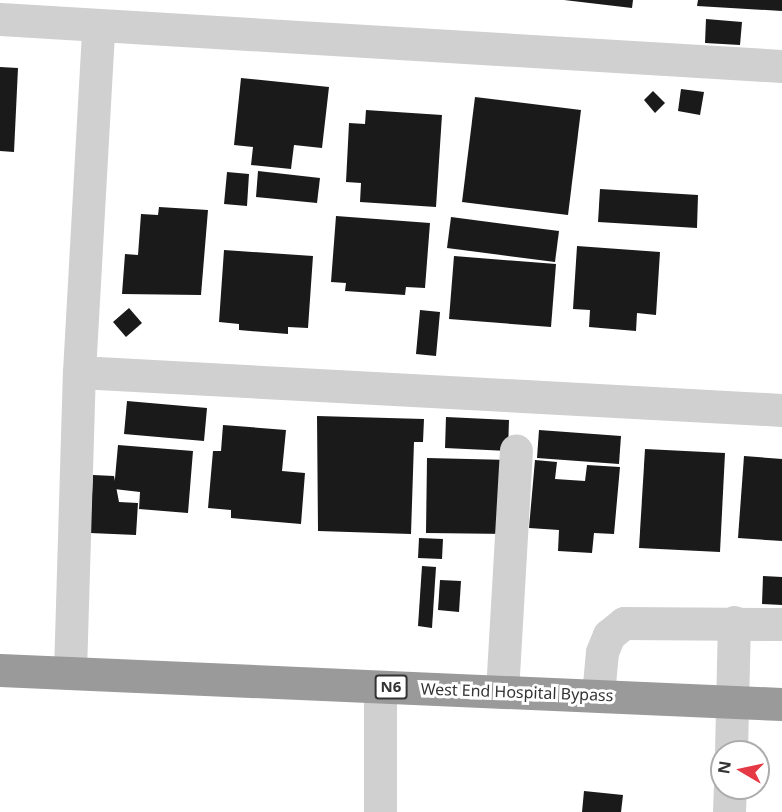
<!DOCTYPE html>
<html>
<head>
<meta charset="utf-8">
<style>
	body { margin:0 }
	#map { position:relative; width:782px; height:812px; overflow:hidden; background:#fff; font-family:"Noto Sans",sans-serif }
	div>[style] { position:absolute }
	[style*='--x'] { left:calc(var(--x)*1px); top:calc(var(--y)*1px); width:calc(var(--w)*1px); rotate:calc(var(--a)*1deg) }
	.building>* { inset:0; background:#1a1a1a }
	.minor>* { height:33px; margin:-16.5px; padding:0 16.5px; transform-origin:16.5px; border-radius:16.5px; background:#d0d0d0 }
	.highway>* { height:33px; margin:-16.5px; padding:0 16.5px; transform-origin:16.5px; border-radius:16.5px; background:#9a9a9a }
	span { translate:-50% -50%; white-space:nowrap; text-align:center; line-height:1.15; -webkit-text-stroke:6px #fff; paint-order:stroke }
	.shield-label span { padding:2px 4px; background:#fff; border:2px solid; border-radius:4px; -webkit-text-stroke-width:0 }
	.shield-label { font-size:15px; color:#333; font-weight:700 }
	.street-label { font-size:16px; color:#333 }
	.north { position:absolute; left:710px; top:740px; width:60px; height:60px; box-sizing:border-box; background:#fff; border:2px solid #adadad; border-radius:50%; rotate:279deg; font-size:16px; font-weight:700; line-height:24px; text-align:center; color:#333 }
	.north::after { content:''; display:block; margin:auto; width:21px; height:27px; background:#e63946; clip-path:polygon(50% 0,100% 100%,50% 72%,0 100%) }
</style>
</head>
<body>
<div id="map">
	<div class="building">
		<div style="clip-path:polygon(564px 0,633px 0,632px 8px)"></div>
		<div style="clip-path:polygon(698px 0,782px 0,782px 11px,697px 6px)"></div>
		<div style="clip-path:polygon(706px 19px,742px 22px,740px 45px,705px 43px)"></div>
		<div style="clip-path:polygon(0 67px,18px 68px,14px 152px,0 151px)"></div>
		<div style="clip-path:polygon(241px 78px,329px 87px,322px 148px,294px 145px,291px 169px,251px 165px,253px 147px,234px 145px)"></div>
		<div style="clip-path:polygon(681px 89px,704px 92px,700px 115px,678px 111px)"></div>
		<div style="clip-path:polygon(653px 91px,665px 103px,655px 113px,644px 100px)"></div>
		<div style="clip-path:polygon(475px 97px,581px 110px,568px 215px,462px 202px)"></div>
		<div style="clip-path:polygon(366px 110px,442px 115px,436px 207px,360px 202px,361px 183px,346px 182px,349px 123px,365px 124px)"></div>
		<div style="clip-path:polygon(258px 171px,320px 178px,317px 203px,256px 197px)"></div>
		<div style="clip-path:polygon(227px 172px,249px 174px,247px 206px,224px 204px)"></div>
		<div style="clip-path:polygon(600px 189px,698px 195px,697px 228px,598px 222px)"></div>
		<div style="clip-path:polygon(159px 207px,208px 210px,201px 295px,122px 294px,125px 254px,138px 255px,141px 214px,158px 215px)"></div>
		<div style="clip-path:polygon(336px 216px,430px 223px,425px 288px,406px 287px,405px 295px,345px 291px,346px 283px,331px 282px)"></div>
		<div style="clip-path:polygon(451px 217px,559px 231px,555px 262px,447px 248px)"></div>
		<div style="clip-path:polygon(577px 246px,660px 252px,656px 315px,637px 313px,636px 331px,589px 327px,590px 310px,573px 309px)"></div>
		<div style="clip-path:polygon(224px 250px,313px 256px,308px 328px,288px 327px,288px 334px,239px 330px,239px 324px,219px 322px)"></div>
		<div style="clip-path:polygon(454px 256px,556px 264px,551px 327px,449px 319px)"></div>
		<div style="clip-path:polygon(129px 308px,142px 323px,126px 337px,113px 322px)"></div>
		<div style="clip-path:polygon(420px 310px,440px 312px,436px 356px,416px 354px)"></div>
		<div style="clip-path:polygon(127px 401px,207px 408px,204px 441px,124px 434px)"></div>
		<div style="clip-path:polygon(317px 416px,424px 419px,423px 442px,414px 442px,411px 534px,318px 531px)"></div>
		<div style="clip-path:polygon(446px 417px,509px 420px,508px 451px,445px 448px)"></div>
		<div style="clip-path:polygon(223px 425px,286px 430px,282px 471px,305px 473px,301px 524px,231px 518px,231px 510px,208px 508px,213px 451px,221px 451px)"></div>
		<div style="clip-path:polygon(539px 430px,621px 436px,619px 464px,537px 458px)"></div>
		<div style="clip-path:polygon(118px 445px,193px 451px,188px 513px,139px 509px,140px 492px,114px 489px)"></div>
		<div style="clip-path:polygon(645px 449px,725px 453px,720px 552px,639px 548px)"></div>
		<div style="clip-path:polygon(744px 456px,782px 459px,782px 541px,738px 538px)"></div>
		<div style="clip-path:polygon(427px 458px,511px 460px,509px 534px,426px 533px)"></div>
		<div style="clip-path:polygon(535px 460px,557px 462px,555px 479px,585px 481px,587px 465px,620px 467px,614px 534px,594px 533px,592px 553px,558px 551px,559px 530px,529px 528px)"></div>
		<div style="clip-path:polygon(93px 475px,114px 476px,119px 502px,138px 503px,136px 535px,90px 533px)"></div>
		<div style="clip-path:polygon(419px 538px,443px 539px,442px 559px,418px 558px)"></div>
		<div style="clip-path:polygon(422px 566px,436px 567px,432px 628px,418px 626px)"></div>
		<div style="clip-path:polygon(763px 576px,782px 577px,782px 605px,762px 604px)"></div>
		<div style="clip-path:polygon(440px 580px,461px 581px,459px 612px,438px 610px)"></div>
		<div style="clip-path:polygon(584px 791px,623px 795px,621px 812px,582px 812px)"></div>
	</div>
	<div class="minor">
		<div style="--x:0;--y:19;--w:783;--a:3.44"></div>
		<div style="--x:79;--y:372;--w:704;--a:3.09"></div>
		<div style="--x:70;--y:672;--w:300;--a:-88.3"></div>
		<div style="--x:79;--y:372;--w:345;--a:-86.8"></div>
		<div style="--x:502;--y:692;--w:242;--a:-86.7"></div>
		<div style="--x:598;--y:695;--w:43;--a:-84.7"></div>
		<div style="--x:602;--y:652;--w:18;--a:-68"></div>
		<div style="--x:609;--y:635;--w:19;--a:-39"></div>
		<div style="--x:624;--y:623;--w:158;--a:0.4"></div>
		<div style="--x:731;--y:752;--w:130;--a:-88.7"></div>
		<div style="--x:380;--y:812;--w:125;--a:-90"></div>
		<div style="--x:729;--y:812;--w:24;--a:-88"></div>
	</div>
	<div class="highway">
		<div style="--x:0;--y:670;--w:783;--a:2.49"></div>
	</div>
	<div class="shield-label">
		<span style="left:391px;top:687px">N6</span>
	</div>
	<div class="street-label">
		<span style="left:517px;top:692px;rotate:2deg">West End Hospital Bypass</span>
	</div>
	<div class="north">N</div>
</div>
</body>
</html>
